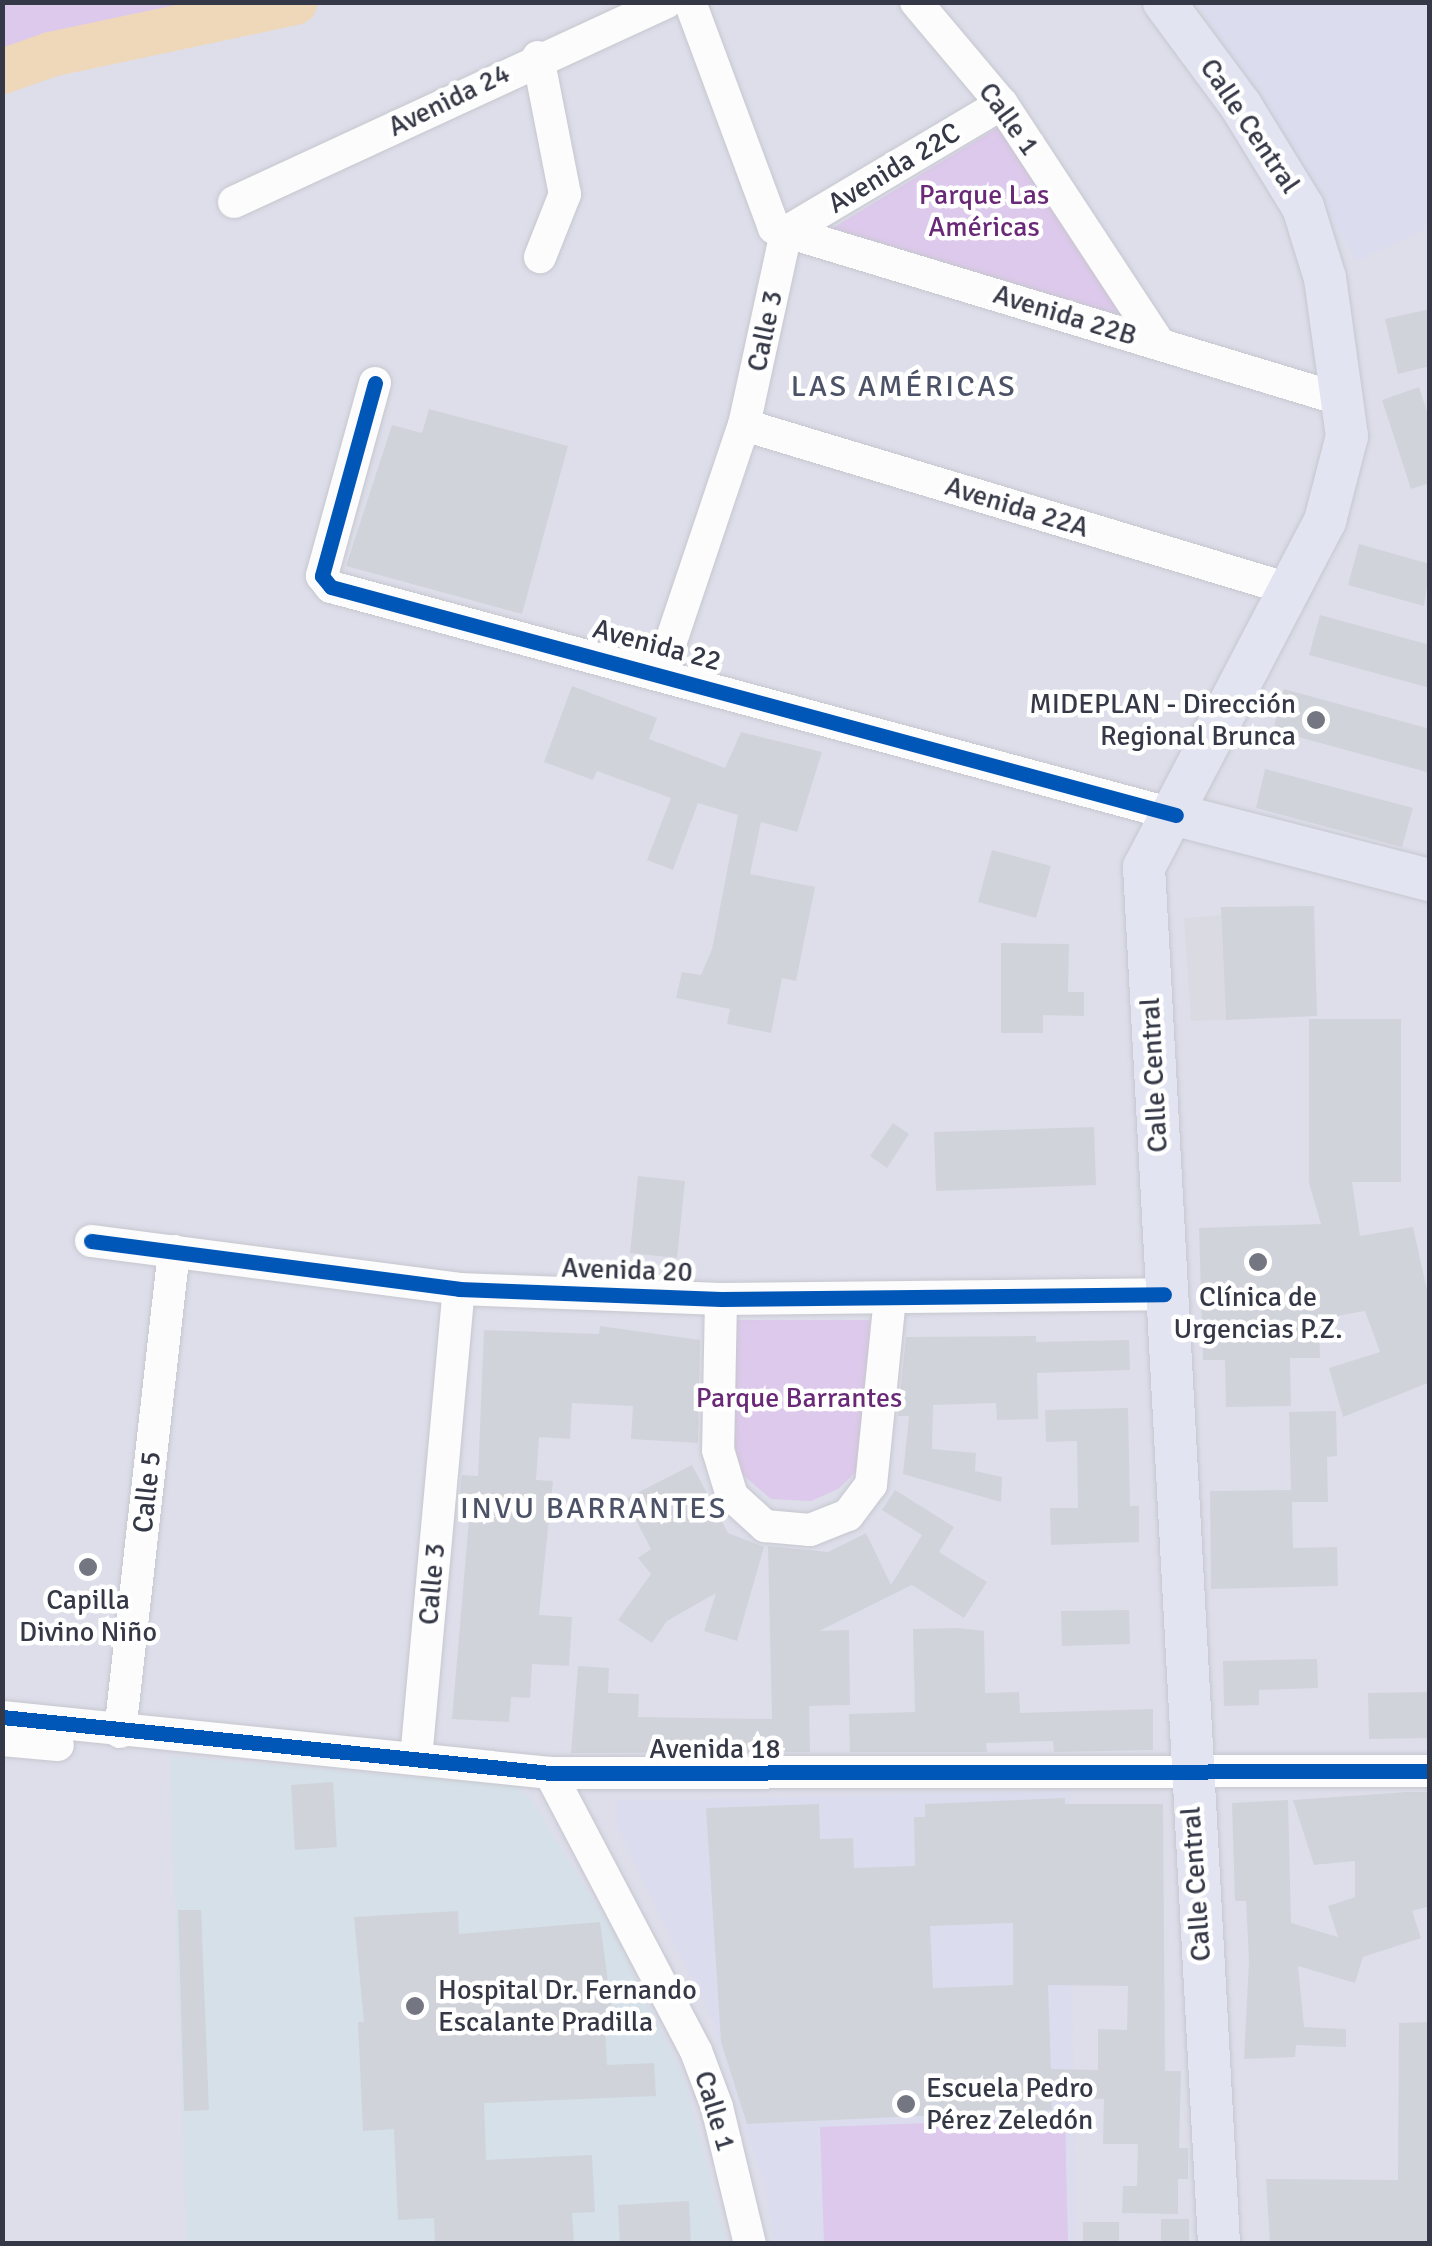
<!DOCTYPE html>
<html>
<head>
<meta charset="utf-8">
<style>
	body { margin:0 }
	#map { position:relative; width:1432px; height:2246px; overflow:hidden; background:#e9eaf0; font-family:Signika,sans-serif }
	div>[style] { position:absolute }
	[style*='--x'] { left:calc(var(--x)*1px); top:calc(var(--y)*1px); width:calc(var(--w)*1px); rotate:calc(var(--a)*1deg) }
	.residential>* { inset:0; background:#dddeea }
	.education>* { inset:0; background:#dbddee }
	.medical>* { inset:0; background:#d6e0e8 }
	.green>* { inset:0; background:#ddc9eb }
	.parking>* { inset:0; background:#dadbe2 }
	.river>* { height:45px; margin:-22.5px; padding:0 22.5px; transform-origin:22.5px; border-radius:22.5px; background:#eed8b9 }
	.building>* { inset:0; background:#d1d3da }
	.roads { filter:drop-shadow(0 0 2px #c6c7ce) drop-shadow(0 0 2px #c6c7ce) }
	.minor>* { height:32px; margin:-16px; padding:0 16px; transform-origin:16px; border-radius:16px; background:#fcfcfd }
	.major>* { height:42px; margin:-21px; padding:0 21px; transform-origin:21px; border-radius:21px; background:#e3e4f1 }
	.cycleway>* { height:15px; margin:-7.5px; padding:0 7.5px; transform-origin:7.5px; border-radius:7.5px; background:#0057b8 }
	.dots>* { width:28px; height:28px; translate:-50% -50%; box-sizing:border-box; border:5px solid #fff; border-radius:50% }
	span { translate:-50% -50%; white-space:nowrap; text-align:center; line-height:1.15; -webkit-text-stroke:9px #fff; paint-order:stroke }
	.street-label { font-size:28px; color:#353846 }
	.park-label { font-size:28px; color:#692977 }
	.poi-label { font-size:28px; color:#353846 }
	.right { translate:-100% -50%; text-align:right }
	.left { translate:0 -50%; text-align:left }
	.neighbourhood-label { font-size:30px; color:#4c5268; letter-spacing:2.5px }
	.frame { position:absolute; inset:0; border:5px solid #353846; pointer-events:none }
</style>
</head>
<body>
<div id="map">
	<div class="residential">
		<div style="clip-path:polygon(3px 3px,1429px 3px,1429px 2243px,3px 2243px)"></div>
	</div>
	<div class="education">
		<div style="clip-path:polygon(1197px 3px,1429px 3px,1429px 227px,1357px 261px)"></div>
		<div style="clip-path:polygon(1070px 1791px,1076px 2243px,774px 2243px,766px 2192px,711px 2016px,615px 1823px,616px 1801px)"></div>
	</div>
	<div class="medical">
		<div style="clip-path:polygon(170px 1756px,516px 1786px,530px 1798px,612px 1930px,685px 2081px,727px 2243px,187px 2243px)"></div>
	</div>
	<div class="green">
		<div style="clip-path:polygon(3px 2px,295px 2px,295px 3px,50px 54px,3px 71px)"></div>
		<div style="clip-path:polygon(1002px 125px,1142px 324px,828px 231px)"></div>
		<div style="clip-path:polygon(736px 1320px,870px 1320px,861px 1467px,838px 1489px,811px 1501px,771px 1499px,741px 1473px,732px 1432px)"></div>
		<div style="clip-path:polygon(1065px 2118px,1068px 2243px,824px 2243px,820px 2127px)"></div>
	</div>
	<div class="parking">
		<div style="clip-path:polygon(1221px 915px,1226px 1020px,1191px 1021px,1184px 918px)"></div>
	</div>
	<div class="river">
		<div style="--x:2;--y:71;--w:51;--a:-19.5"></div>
		<div style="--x:50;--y:54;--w:250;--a:-12"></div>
	</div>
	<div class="building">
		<div style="clip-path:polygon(1430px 309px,1430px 366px,1398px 374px,1385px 319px)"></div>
		<div style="clip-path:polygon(1419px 387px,1430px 421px,1430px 483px,1411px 489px,1382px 400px)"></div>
		<div style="clip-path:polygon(429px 409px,568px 446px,522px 614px,346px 566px,392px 425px,422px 433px)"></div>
		<div style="clip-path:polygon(1359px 544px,1430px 564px,1424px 606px,1348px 585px)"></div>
		<div style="clip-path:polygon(1320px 615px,1430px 645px,1430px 688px,1309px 655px)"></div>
		<div style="clip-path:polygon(572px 686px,657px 718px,649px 739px,725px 768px,741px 732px,822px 752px,797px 832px,761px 822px,750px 874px,815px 887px,796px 981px,782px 978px,771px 1033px,727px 1024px,730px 1009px,676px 998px,682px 972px,701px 975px,712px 949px,738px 815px,698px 803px,673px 870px,647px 860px,671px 798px,597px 771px,593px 780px,544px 762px)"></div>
		<div style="clip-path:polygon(1284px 689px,1430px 729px,1430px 773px,1273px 730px)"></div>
		<div style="clip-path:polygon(1265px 769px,1413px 808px,1402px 847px,1256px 808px)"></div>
		<div style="clip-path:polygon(992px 850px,1051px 866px,1036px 918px,978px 902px)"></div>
		<div style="clip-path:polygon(1314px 906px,1317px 1016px,1226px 1020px,1221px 907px)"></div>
		<div style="clip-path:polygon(1001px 943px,1069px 944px,1068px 992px,1084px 992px,1084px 1016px,1043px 1015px,1043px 1033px,1001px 1033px)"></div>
		<div style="clip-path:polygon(1309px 1019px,1401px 1019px,1401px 1182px,1352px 1182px,1360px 1236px,1413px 1227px,1430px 1304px,1430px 1382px,1343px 1417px,1329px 1368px,1380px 1352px,1365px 1311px,1319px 1319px,1320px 1358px,1290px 1358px,1291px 1406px,1226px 1407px,1225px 1360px,1203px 1360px,1199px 1228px,1321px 1224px,1309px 1183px)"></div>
		<div style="clip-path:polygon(893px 1123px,909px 1134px,887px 1168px,870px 1156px)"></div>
		<div style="clip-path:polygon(1094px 1127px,1096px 1185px,936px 1191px,934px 1132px)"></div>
		<div style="clip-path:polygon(638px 1176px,685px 1181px,677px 1258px,630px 1253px)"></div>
		<div style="clip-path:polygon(600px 1326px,700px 1340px,698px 1443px,631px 1439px,633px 1406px,572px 1403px,570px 1439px,539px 1437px,536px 1480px,553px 1481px,539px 1615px,572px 1617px,569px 1666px,532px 1664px,530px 1698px,511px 1697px,509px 1722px,452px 1719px,469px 1519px,459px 1518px,461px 1482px,462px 1475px,478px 1476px,484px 1330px,599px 1334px)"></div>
		<div style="clip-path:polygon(1036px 1336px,1036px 1342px,1129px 1340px,1130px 1370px,1037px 1373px,1038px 1419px,997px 1420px,996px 1403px,933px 1405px,932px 1449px,976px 1453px,975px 1471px,1002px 1477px,1001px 1502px,903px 1474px,909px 1416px,898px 1416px,906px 1337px)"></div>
		<div style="clip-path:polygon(1128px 1408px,1130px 1506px,1139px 1506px,1139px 1542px,1051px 1545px,1050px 1508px,1078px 1508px,1077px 1441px,1046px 1442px,1045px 1410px)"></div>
		<div style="clip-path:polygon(1336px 1411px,1337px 1456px,1327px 1457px,1328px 1502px,1292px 1502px,1293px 1548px,1337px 1547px,1338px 1586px,1211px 1589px,1210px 1491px,1291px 1490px,1289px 1412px)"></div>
		<div style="clip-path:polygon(692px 1465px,728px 1533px,764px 1547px,737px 1641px,704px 1631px,716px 1593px,667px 1621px,652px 1643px,618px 1620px,651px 1574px,638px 1558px,651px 1549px,625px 1499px)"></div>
		<div style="clip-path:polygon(895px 1490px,954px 1527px,939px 1552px,987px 1582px,964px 1618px,912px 1585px,819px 1631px,849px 1630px,850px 1705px,809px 1706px,810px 1752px,571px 1753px,578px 1666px,609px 1668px,608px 1693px,639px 1694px,638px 1717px,772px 1719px,768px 1546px,828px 1552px,866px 1533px,891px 1585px,922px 1535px,882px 1510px)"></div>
		<div style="clip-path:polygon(1129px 1610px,1130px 1644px,1062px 1646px,1061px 1611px)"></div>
		<div style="clip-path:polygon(958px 1628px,984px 1631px,985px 1693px,1019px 1692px,1020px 1713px,1153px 1709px,1153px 1750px,1054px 1752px,1053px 1741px,986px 1743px,987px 1752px,850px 1752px,849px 1714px,915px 1712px,913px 1629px)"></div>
		<div style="clip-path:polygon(1317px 1659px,1318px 1688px,1259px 1690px,1259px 1705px,1224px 1706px,1223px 1661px)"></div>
		<div style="clip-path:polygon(1430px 1692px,1430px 1738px,1369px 1739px,1368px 1693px)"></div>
		<div style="clip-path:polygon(333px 1782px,337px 1847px,295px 1850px,291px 1785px)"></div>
		<div style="clip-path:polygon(1407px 1792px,1430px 1792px,1430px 1906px,1412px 1911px,1421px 1938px,1363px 1957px,1355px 1983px,1298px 1966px,1304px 2027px,1346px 2029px,1346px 2047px,1296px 2045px,1295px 2057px,1244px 2059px,1249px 1961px,1246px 1901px,1235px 1901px,1232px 1803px,1288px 1800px,1291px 1923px,1338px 1937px,1328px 1906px,1355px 1897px,1355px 1861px,1314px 1865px,1293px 1800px)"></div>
		<div style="clip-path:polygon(evenodd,1065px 1798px,1065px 1804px,1163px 1804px,1165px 2071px,1181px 2071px,1179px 2148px,1188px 2148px,1188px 2179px,1178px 2179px,1178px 2214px,1122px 2213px,1123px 2186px,1137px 2186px,1138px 2144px,1103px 2144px,1104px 2099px,1051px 2099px,1052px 2110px,747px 2124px,721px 2042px,706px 1808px,819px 1804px,820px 1839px,853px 1838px,854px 1868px,915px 1866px,914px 1817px,925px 1817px,925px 1804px,1065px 1798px,1013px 1923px,1013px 1985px,933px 1988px,930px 1926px,1013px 1923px,1065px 1798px,1048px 1985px,1128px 1986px,1127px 2030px,1098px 2029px,1098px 2070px,1051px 2069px,1048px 1985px)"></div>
		<div style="clip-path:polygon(178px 1910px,201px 1910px,209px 2110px,184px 2111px)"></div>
		<div style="clip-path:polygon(458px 1911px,459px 1934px,600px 1922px,612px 2012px,604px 2012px,607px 2065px,654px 2063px,656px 2096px,484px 2103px,486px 2160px,592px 2155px,595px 2212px,572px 2213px,574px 2244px,435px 2244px,434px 2218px,398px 2220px,394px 2129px,363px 2131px,358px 2022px,364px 2022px,354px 1917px)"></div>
		<div style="clip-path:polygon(1430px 2022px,1430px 2243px,1270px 2244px,1266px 2179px,1398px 2180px,1399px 2023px)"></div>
		<div style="clip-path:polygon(689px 2201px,691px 2244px,620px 2244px,618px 2205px)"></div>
		<div style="clip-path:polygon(1161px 2219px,1189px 2219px,1189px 2244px,1161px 2244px)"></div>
		<div style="clip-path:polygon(1083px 2222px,1119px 2222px,1119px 2244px,1083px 2244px)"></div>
	</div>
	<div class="roads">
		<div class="minor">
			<div style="--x:690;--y:2;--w:241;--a:69.6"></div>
			<div style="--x:774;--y:228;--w:594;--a:16.82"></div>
			<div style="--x:916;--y:2;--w:133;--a:49.9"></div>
			<div style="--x:1002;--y:104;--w:286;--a:56.7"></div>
			<div style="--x:538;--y:57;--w:140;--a:78.9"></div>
			<div style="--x:565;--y:194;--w:68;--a:111.6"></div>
			<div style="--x:234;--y:202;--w:476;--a:-24.8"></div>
			<div style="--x:786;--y:232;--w:251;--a:-30.7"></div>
			<div style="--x:375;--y:383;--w:200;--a:105.4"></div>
			<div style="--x:322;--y:576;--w:14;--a:51"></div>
			<div style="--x:331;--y:587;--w:875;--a:15.1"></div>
			<div style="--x:744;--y:425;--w:569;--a:16.75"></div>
			<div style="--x:661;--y:671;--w:260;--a:-71.4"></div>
			<div style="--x:744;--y:425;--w:198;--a:-77.7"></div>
			<div style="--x:91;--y:1241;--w:371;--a:7.4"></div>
			<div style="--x:459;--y:1289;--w:262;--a:2.2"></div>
			<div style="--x:721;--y:1299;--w:443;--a:-0.6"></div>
			<div style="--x:721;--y:1299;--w:151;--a:91.1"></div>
			<div style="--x:718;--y:1450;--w:48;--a:73.1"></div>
			<div style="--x:732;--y:1496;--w:45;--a:42.3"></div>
			<div style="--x:765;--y:1526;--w:45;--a:5.1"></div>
			<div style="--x:810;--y:1530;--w:41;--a:-21.5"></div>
			<div style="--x:848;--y:1515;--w:38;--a:-53"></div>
			<div style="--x:871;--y:1485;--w:187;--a:-84.2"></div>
			<div style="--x:2;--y:1717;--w:551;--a:5.83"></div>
			<div style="--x:550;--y:1773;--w:880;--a:-0.13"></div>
			<div style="--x:120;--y:1732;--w:484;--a:-83.6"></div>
			<div style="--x:2;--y:1740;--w:56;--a:5.1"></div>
			<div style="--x:416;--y:1759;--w:472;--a:-84.8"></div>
			<div style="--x:550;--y:1773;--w:314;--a:62.3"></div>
			<div style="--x:696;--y:2051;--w:60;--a:69.4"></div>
			<div style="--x:717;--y:2107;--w:141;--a:76.5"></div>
		</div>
		<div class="major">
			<div style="--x:1164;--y:2;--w:129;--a:53.5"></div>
			<div style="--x:1241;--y:106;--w:119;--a:58.5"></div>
			<div style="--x:1303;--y:207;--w:74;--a:72.8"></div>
			<div style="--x:1325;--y:278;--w:160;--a:82.1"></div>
			<div style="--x:1347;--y:436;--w:88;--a:104.5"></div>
			<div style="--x:1325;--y:521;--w:390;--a:117.6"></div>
			<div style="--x:1144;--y:867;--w:1379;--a:86.88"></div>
			<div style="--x:1176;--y:815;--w:262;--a:14.4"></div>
		</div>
	</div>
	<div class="cycleway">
		<div style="--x:375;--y:383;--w:200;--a:105.4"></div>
		<div style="--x:322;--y:576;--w:14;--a:51"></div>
		<div style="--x:331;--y:587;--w:875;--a:15.1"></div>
		<div style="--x:91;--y:1241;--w:371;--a:7.4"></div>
		<div style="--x:459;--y:1289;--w:262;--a:2.2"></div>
		<div style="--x:721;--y:1299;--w:443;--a:-0.6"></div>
		<div style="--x:2;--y:1717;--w:551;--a:5.83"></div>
		<div style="--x:550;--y:1773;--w:880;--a:-0.13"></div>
	</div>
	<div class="dots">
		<div style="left:1316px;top:720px;background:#747682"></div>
		<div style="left:1258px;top:1262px;background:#747682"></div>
		<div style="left:88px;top:1567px;background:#747682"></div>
		<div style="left:415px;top:2006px;background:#747682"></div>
		<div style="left:906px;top:2104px;background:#747682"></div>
	</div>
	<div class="street-label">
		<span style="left:449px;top:100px;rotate:-26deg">Avenida 24</span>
		<span style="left:1009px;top:119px;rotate:54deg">Calle 1</span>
		<span style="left:1250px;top:126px;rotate:56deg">Calle Central</span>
		<span style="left:894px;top:168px;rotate:-31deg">Avenida 22C</span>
		<span style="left:1065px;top:315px;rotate:17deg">Avenida 22B</span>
		<span style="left:765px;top:331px;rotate:-78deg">Calle 3</span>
		<span style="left:1017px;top:507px;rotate:17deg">Avenida 22A</span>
		<span style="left:657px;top:645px;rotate:15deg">Avenida 22</span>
		<span style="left:1154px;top:1075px;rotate:-93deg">Calle Central</span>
		<span style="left:627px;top:1270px;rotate:2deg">Avenida 20</span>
		<span style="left:147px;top:1492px;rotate:-84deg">Calle 5</span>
		<span style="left:432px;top:1584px;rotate:-85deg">Calle 3</span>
		<span style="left:715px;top:1749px">Avenida 18</span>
		<span style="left:1196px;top:1884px;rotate:-94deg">Calle Central</span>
		<span style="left:715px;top:2111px;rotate:73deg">Calle 1</span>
	</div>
	<div class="park-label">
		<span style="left:984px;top:211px">Parque Las<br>Américas</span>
		<span style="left:799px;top:1398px">Parque Barrantes</span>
	</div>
	<div class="poi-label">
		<span class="right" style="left:1296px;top:720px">MIDEPLAN - Dirección<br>Regional Brunca</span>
		<span style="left:1258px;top:1313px">Clínica de<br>Urgencias P.Z.</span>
		<span style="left:88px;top:1616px">Capilla<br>Divino Niño</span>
		<span class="left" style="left:438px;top:2006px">Hospital Dr. Fernando<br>Escalante Pradilla</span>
		<span class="left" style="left:926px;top:2104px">Escuela Pedro<br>Pérez Zeledón</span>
	</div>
	<div class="neighbourhood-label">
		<span style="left:904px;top:387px">LAS AMÉRICAS</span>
		<span style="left:594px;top:1509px">INVU BARRANTES</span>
	</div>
	<div class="frame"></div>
</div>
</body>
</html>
